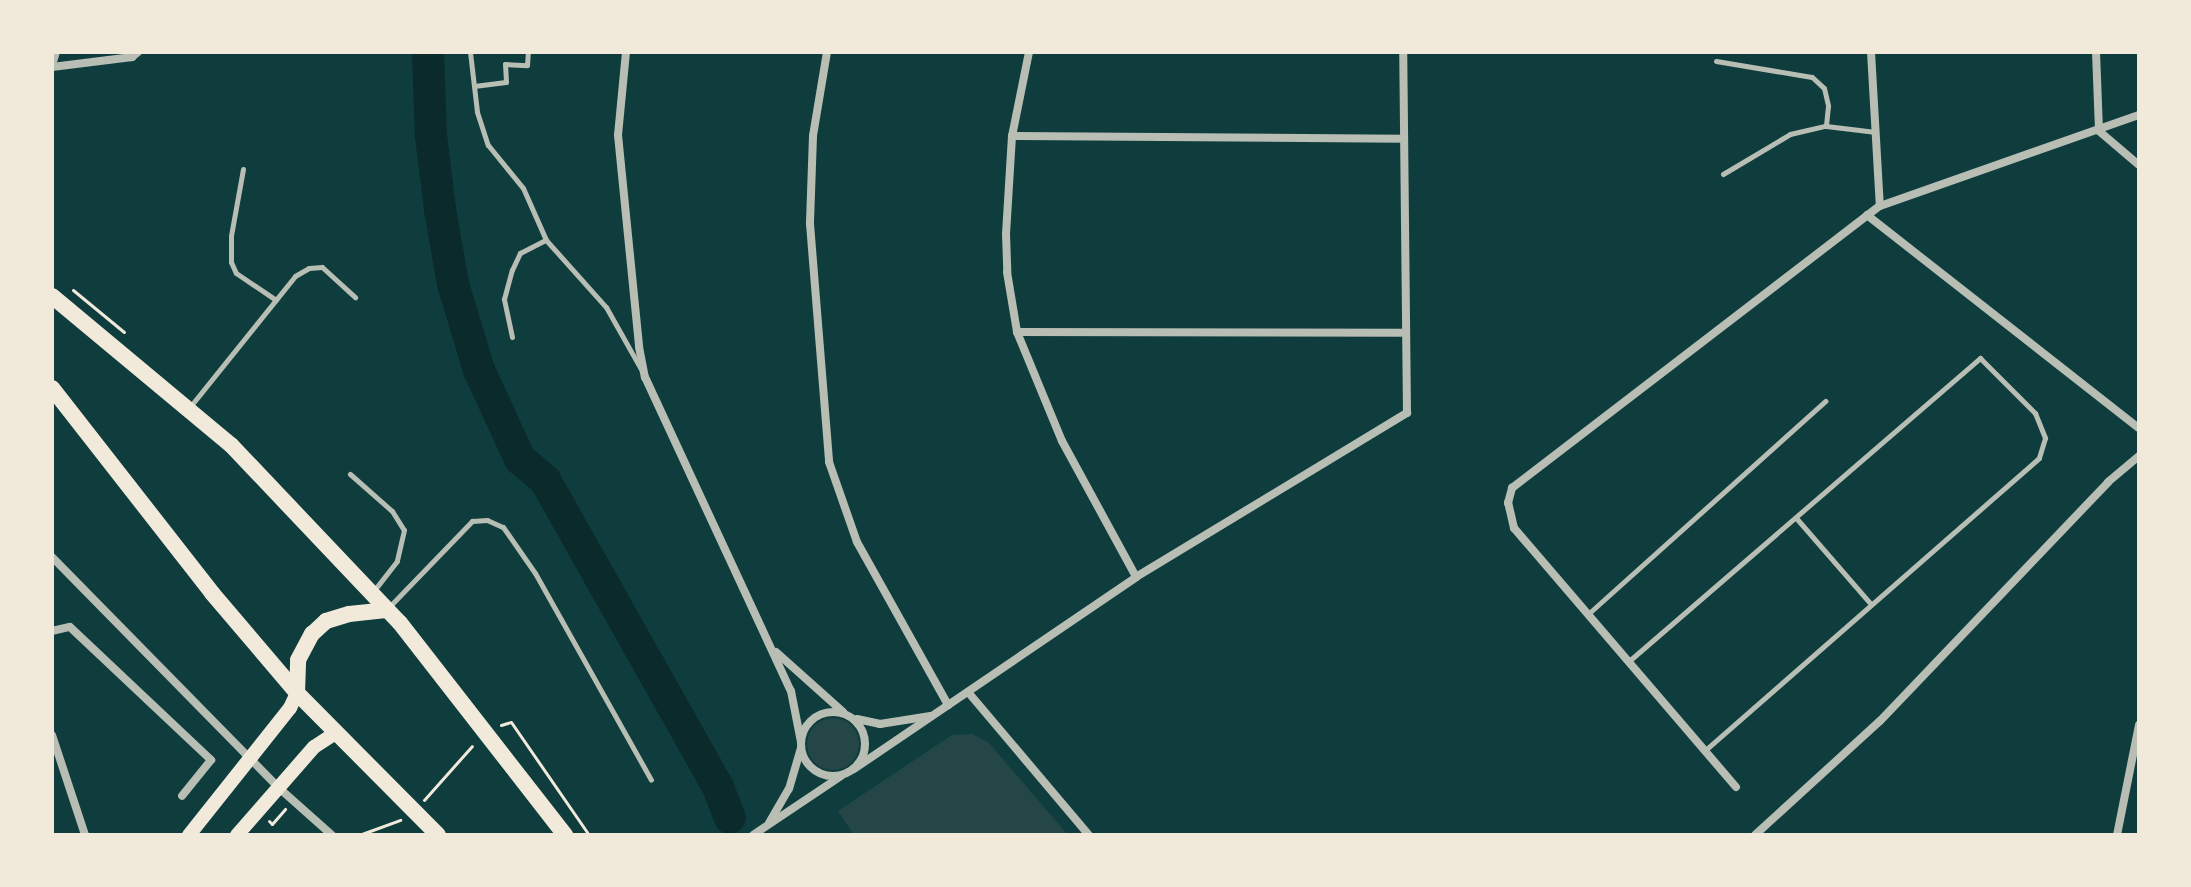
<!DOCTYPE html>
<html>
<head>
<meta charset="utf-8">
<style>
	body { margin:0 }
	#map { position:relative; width:2191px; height:887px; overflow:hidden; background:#0f3d3e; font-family:"Archivo Narrow",sans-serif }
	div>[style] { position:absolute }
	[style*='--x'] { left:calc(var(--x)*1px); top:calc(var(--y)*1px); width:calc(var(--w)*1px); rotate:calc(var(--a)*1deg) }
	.green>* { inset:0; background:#244646 }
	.round { border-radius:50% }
	.river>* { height:32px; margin:-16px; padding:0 16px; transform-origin:16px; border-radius:16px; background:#0a2a2b }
	.path>* { height:3px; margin:-1.5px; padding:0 1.5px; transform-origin:1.5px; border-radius:1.5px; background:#f1e9da }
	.service>* { height:5px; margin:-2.5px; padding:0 2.5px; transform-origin:2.5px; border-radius:2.5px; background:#b8beb3 }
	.minor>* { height:8px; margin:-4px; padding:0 4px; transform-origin:4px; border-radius:4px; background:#b8beb3 }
	.minor>.ring { margin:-4px; padding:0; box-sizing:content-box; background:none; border:8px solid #b8beb3; border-radius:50% }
	.secondary>* { height:14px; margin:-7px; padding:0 7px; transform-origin:7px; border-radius:7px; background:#f1e9da }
	.trunk>* { height:16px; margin:-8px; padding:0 8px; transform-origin:8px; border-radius:8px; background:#f1e9da }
	span { translate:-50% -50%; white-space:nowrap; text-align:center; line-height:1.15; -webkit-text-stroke:6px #f1e9da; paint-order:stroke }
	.frame { position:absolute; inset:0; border:54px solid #f1e9da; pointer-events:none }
</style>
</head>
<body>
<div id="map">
	<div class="green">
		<div class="round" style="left:807px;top:718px;width:52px;height:52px"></div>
		<div style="clip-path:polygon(972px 734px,988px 742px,1068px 835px,854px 835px,838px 811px,952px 735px)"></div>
	</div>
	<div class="river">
		<div style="--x:428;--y:52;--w:84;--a:88"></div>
		<div style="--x:431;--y:136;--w:74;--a:83"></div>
		<div style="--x:440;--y:209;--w:76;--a:80.2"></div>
		<div style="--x:453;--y:284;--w:90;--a:73.2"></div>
		<div style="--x:479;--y:370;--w:98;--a:65.3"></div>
		<div style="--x:520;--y:459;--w:33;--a:40"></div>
		<div style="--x:545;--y:480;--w:352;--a:60.6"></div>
		<div style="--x:718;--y:787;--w:33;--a:69"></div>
	</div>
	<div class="path">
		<div style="--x:73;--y:290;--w:66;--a:39.5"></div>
		<div style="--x:501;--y:725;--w:10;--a:-17"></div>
		<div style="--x:511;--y:722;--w:137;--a:55.4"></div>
		<div style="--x:424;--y:800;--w:72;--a:-48.4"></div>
		<div style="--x:269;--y:821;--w:4;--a:45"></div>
		<div style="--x:272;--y:824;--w:20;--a:-49"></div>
		<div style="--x:359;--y:835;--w:44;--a:-20.1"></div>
	</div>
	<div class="service">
		<div style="--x:470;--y:52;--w:60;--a:83.3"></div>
		<div style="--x:477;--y:112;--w:35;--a:72"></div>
		<div style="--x:488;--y:145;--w:55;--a:50.9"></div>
		<div style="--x:523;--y:188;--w:57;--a:66.1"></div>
		<div style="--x:546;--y:240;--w:90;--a:48.2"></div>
		<div style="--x:606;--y:307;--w:71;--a:60.6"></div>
		<div style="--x:1716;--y:61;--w:97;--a:9.5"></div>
		<div style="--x:1812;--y:77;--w:16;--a:43"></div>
		<div style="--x:1824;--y:88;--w:18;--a:77"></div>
		<div style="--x:1828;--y:106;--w:20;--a:96"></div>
		<div style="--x:474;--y:86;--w:32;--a:-7"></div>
		<div style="--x:506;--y:82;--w:18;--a:-93"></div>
		<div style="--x:505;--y:64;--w:22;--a:3"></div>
		<div style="--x:527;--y:65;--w:13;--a:-86"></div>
		<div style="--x:243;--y:169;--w:68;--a:100.2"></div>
		<div style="--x:231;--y:236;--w:26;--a:90"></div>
		<div style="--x:231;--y:262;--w:12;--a:66"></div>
		<div style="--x:236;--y:273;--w:48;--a:34"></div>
		<div style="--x:1723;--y:174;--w:78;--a:-30.8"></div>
		<div style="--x:1790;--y:134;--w:37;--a:-13"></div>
		<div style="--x:1826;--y:126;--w:50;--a:6.8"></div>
		<div style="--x:512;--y:337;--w:39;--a:-102"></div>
		<div style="--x:504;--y:299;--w:30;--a:-75"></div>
		<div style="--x:512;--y:270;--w:19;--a:-65"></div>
		<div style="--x:520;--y:253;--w:29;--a:-27"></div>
		<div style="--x:189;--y:408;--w:169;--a:-51.2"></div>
		<div style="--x:295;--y:276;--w:16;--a:-30"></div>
		<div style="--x:309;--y:268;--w:13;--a:-4"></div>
		<div style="--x:322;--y:267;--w:45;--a:42.3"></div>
		<div style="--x:350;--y:474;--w:56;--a:41.4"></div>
		<div style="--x:392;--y:511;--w:22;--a:58"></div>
		<div style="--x:404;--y:530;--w:32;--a:103"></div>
		<div style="--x:397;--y:561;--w:37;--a:128"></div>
		<div style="--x:1797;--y:519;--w:113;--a:49"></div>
		<div style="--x:388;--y:608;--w:121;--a:-46"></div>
		<div style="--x:472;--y:521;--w:15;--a:-4"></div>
		<div style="--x:487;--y:520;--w:17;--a:24"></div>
		<div style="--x:503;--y:527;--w:56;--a:55.2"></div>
		<div style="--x:535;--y:573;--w:237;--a:60.7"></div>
		<div style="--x:1588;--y:614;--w:319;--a:-41.9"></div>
		<div style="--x:1629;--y:661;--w:464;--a:-40.8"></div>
		<div style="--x:1980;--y:358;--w:78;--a:45"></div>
		<div style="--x:2035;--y:413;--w:27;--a:68"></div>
		<div style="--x:2045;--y:438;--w:21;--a:107"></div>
		<div style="--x:2039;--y:458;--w:444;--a:138.8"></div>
	</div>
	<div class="minor">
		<div style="--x:626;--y:52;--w:83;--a:95.5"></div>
		<div style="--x:618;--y:135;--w:213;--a:84.3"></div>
		<div style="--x:639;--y:347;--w:31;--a:79"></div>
		<div style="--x:645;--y:377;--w:346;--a:65.1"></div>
		<div style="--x:791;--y:691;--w:52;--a:78.9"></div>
		<div style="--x:827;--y:52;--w:85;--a:99.5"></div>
		<div style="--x:813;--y:136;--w:88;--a:92"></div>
		<div style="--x:810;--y:224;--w:239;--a:85.4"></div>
		<div style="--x:829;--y:462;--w:85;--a:70.7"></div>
		<div style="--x:857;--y:542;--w:187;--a:60.8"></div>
		<div style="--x:1029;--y:52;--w:86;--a:101.4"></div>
		<div style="--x:1012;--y:136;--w:98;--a:93.5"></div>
		<div style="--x:1006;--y:234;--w:38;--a:88"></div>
		<div style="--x:1007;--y:272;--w:61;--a:80.5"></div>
		<div style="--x:1017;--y:332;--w:118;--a:67.6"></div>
		<div style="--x:1062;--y:441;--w:155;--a:61.4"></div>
		<div style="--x:1871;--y:52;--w:154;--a:86.7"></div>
		<div style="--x:2096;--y:52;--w:79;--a:87.8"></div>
		<div style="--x:2099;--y:131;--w:52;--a:40.4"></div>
		<div style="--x:52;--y:65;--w:14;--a:-73"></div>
		<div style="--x:52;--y:67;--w:81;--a:-7.1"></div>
		<div style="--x:132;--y:57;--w:8;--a:-40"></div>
		<div style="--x:1012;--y:136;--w:391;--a:0.4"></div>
		<div style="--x:1867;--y:215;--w:345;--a:38.1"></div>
		<div style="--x:1017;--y:332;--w:389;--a:0.1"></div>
		<div style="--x:52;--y:557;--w:324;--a:45.5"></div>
		<div style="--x:279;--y:788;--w:71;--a:41.6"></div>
		<div style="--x:52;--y:631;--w:18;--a:-13"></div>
		<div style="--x:70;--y:627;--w:194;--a:43.3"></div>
		<div style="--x:211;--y:760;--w:46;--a:128.9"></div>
		<div style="--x:776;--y:652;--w:90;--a:41.8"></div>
		<div style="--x:968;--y:692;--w:187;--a:49.8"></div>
		<div class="ring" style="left:801px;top:712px;width:56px;height:56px"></div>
		<div style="--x:857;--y:719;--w:24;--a:12"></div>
		<div style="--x:880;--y:724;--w:51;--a:-9.1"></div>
		<div style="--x:52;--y:735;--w:105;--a:71.7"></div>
		<div style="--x:854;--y:769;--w:341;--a:-34.2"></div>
		<div style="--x:1136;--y:577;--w:317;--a:-31.2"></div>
		<div style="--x:1407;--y:413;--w:361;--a:-90.6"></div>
		<div style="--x:1736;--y:787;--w:341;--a:-130.6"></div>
		<div style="--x:1514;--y:528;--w:26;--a:-103"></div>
		<div style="--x:1508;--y:503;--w:16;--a:-75"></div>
		<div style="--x:1512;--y:488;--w:464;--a:-37.5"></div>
		<div style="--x:1880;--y:206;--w:275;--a:-19.4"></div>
		<div style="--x:769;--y:823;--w:39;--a:-60"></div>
		<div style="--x:789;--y:789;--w:43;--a:-73.7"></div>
		<div style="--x:753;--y:835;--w:106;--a:-33.8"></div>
		<div style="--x:1755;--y:835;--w:169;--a:-42.4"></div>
		<div style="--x:1880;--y:721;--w:330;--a:-46.3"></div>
		<div style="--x:2108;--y:482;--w:40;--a:-40"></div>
		<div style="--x:2117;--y:835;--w:112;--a:-78.7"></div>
	</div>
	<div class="secondary">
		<div style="--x:189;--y:835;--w:162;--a:-51.5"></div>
		<div style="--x:290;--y:708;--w:17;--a:-65"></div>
		<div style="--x:237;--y:835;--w:117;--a:-48.8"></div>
		<div style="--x:314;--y:747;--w:24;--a:-33"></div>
	</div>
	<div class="trunk">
		<div style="--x:52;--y:296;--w:233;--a:39.8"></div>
		<div style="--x:231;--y:445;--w:245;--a:46.5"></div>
		<div style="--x:400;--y:623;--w:269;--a:52.1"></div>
		<div style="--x:52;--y:388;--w:260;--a:52"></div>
		<div style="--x:212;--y:593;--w:131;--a:49.6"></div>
		<div style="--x:297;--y:693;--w:200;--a:45.2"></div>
		<div style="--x:297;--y:693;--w:33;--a:-88"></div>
		<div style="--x:298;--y:660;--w:30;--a:-62"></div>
		<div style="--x:312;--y:634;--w:19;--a:-43"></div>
		<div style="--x:326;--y:621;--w:24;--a:-17"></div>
		<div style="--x:349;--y:614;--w:37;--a:-6"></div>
	</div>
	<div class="frame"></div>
</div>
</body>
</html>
